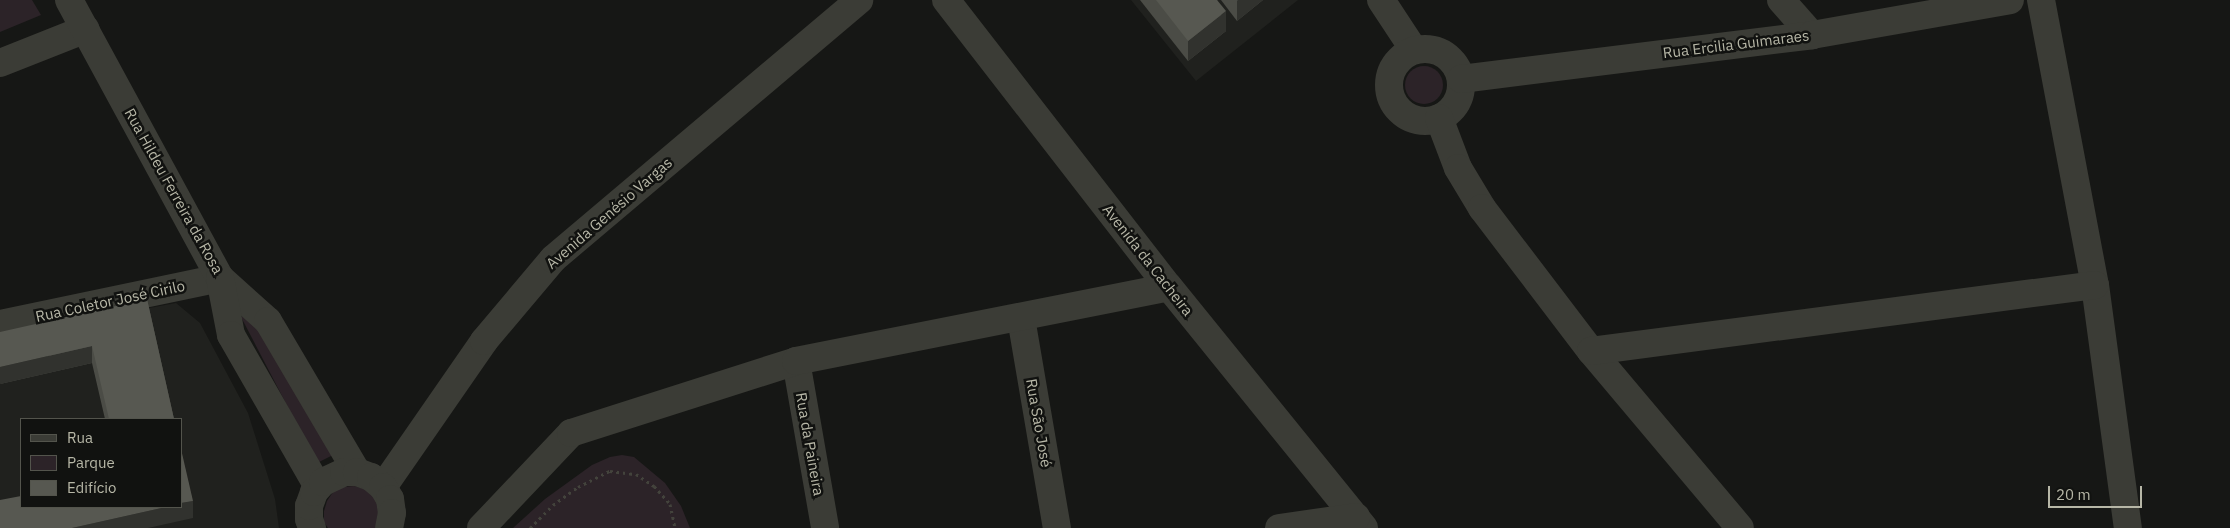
<!DOCTYPE html>
<html>
<head>
<meta charset="utf-8">
<style>
	body { margin:0 }
	#map { position:relative; width:2230px; height:528px; overflow:hidden; background:#161715; font-family:"IBM Plex Sans",sans-serif }
	div>[style] { position:absolute }
	[style*='--x'] { left:calc(var(--x)*1px); top:calc(var(--y)*1px); width:calc(var(--w)*1px); rotate:calc(var(--a)*1deg) }
	.built>* { inset:0; background:#20211e }
	.green>* { inset:0; background:#2c2328 }
	.round { border-radius:50% }
	.path>* { height:3px; margin-top:-1.5px; transform-origin:0; background:repeating-linear-gradient(90deg,#43433c 0 2.5px,transparent 0 6.5px) }
	.minor>* { height:28px; margin:-14px; padding:0 14px; transform-origin:14px; border-radius:14px; background:#3b3c36 }
	.minor>.ring { margin:-14px; padding:0; box-sizing:content-box; background:none; border:28px solid #3b3c36; border-radius:50% }
	.tertiary>* { height:28px; margin:-14px; padding:0 14px; transform-origin:14px; border-radius:14px; background:#3b3c36 }
	.wall>* { inset:0; background:#4b4c46 }
	.shaded-wall>* { inset:0; background:#31322e }
	.building>* { inset:0; background:#575851 }
	span { translate:-50% -50%; white-space:nowrap; text-align:center; line-height:1.15; -webkit-text-stroke:5px #111210; paint-order:stroke }
	.street-label { font-size:15px; color:#b7b7a7 }
	.legend { position:absolute; left:20px; top:418px; width:162px; height:90px; box-sizing:border-box; background:#111210; border:1px solid #53544c; margin:0; padding:6px 9px; list-style:none; font-size:15px; color:#b7b7a7 }
	.legend li { display:flex; align-items:center; gap:10px; height:25px }
	.legend b { width:25px; border:1px solid #53544c }
	.scale { position:absolute; left:2048px; top:486px; width:94px; height:22px; box-sizing:border-box; border:2px solid #b7b7a7; border-top:0; padding-left:6px; font-size:15px; line-height:18px; white-space:nowrap; color:#b7b7a7; -webkit-text-stroke:4px #111210; paint-order:stroke }
</style>
</head>
<body>
<div id="map">
	<div class="built">
		<div style="clip-path:polygon(1131px 0,1298px 0,1196px 81px)"></div>
		<div style="clip-path:polygon(evenodd,176px 303px,200px 323px,248px 413px,275px 499px,279px 528px,0 528px,0 336px,176px 303px,21px 419px,181px 419px,181px 507px,21px 507px,21px 419px)"></div>
	</div>
	<div class="green">
		<div style="clip-path:polygon(0 0,32px 0,41px 15px,0 32px)"></div>
		<div class="round" style="left:1405px;top:66px;width:38px;height:38px"></div>
		<div style="clip-path:polygon(253px 311px,335px 454px,317px 463px,241px 317px)"></div>
		<div style="clip-path:polygon(622px 455px,634px 457px,665px 483px,681px 506px,690px 528px,513px 528px,545px 499px,592px 465px,610px 457px)"></div>
		<div style="clip-path:polygon(354px 486px,365px 489px,374px 496px,379px 506px,380px 517px,376px 528px,328px 528px,324px 522px,324px 511px,327px 501px,333px 492px,343px 487px)"></div>
	</div>
	<div class="path">
		<div style="--x:530;--y:528;--w:33;--a:-45"></div>
		<div style="--x:553;--y:505;--w:31;--a:-36"></div>
		<div style="--x:578;--y:487;--w:36;--a:-27"></div>
		<div style="--x:610;--y:471;--w:26;--a:7"></div>
		<div style="--x:636;--y:474;--w:22;--a:34"></div>
		<div style="--x:654;--y:486;--w:24;--a:48"></div>
		<div style="--x:670;--y:504;--w:25;--a:78"></div>
	</div>
	<div class="minor">
		<div style="--x:946;--y:0;--w:363;--a:52.2"></div>
		<div style="--x:1169;--y:287;--w:310;--a:51"></div>
		<div style="--x:1381;--y:0;--w:60;--a:56.6"></div>
		<div style="--x:1781;--y:0;--w:47;--a:48.5"></div>
		<div style="--x:2041;--y:0;--w:290;--a:79.3"></div>
		<div style="--x:2095;--y:285;--w:245;--a:82.3"></div>
		<div class="ring" style="left:1389px;top:49px;width:44px;height:44px"></div>
		<div style="--x:0;--y:63;--w:92;--a:-21.6"></div>
		<div style="--x:1461;--y:79;--w:354;--a:-7.1"></div>
		<div style="--x:1812;--y:35;--w:201;--a:-10"></div>
		<div style="--x:1439;--y:118;--w:53;--a:69.2"></div>
		<div style="--x:1458;--y:168;--w:47;--a:59"></div>
		<div style="--x:1482;--y:208;--w:180;--a:52.7"></div>
		<div style="--x:1591;--y:351;--w:231;--a:49.9"></div>
		<div style="--x:1021;--y:318;--w:213;--a:80.3"></div>
		<div style="--x:0;--y:324;--w:225;--a:-11.8"></div>
		<div style="--x:1591;--y:351;--w:508;--a:-7.46"></div>
		<div style="--x:796;--y:361;--w:169;--a:80.1"></div>
		<div style="--x:481;--y:528;--w:131;--a:-46.5"></div>
		<div style="--x:571;--y:433;--w:236;--a:-17.7"></div>
		<div style="--x:796;--y:361;--w:380;--a:-11.2"></div>
		<div style="--x:1279;--y:528;--w:78;--a:-8.1"></div>
	</div>
	<div class="tertiary">
		<div style="--x:69;--y:0;--w:316;--a:61.5"></div>
		<div style="--x:220;--y:278;--w:64;--a:41.9"></div>
		<div style="--x:268;--y:321;--w:175;--a:59.5"></div>
		<div style="--x:220;--y:278;--w:58;--a:79.1"></div>
		<div style="--x:231;--y:335;--w:175;--a:60.2"></div>
		<div style="--x:383;--y:487;--w:178;--a:-55.3"></div>
		<div style="--x:484;--y:341;--w:107;--a:-49.9"></div>
		<div style="--x:553;--y:259;--w:401;--a:-40.2"></div>
		<div style="--x:312;--y:528;--w:9;--a:-108"></div>
		<div style="--x:309;--y:519;--w:13;--a:-90"></div>
		<div style="--x:309;--y:506;--w:15;--a:-70"></div>
		<div style="--x:314;--y:492;--w:13;--a:-48"></div>
		<div style="--x:323;--y:482;--w:23;--a:-25"></div>
		<div style="--x:344;--y:472;--w:13;--a:0"></div>
		<div style="--x:357;--y:472;--w:15;--a:20"></div>
		<div style="--x:371;--y:477;--w:16;--a:40"></div>
		<div style="--x:383;--y:487;--w:14;--a:60"></div>
		<div style="--x:390;--y:499;--w:14;--a:82"></div>
		<div style="--x:392;--y:513;--w:15;--a:101"></div>
	</div>
	<div class="wall">
		<div style="clip-path:polygon(1140px 0,1217px 0,1226px 31px,1188px 61px)"></div>
		<div style="clip-path:polygon(1221px 0,1263px 0,1237px 21px)"></div>
		<div style="clip-path:polygon(147px 299px,174px 419px,105px 419px,92px 363px,0 384px)"></div>
	</div>
	<div class="shaded-wall">
		<div style="clip-path:polygon(1238px 0,1263px 0,1237px 21px,1237px 1px)"></div>
		<div style="clip-path:polygon(1226px 11px,1226px 31px,1188px 61px,1188px 41px)"></div>
		<div style="clip-path:polygon(92px 346px,92px 363px,0 384px,0 367px)"></div>
		<div style="clip-path:polygon(193px 501px,193px 518px,148px 528px,72px 528px,166px 507px,181px 507px,181px 503px)"></div>
	</div>
	<div class="building">
		<div style="clip-path:polygon(1156px 0,1217px 0,1226px 11px,1188px 41px)"></div>
		<div style="clip-path:polygon(147px 299px,174px 419px,109px 419px,92px 346px,0 367px,0 332px)"></div>
		<div style="clip-path:polygon(181px 449px,193px 501px,181px 503px)"></div>
		<div style="clip-path:polygon(21px 496px,21px 507px,166px 507px,72px 528px,0 528px,0 500px)"></div>
	</div>
	<div class="street-label">
		<span style="left:1736px;top:44px;rotate:-7deg">Rua Ercilia Guimaraes</span>
		<span style="left:174px;top:191px;rotate:61deg">Rua Hildeu Ferreira da Rosa</span>
		<span style="left:609px;top:213px;rotate:-41deg">Avenida Genésio Vargas</span>
		<span style="left:1148px;top:260px;rotate:52deg">Avenida da Cacheira</span>
		<span style="left:110px;top:301px;rotate:-12deg">Rua Coletor José Cirilo</span>
		<span style="left:1039px;top:423px;rotate:80deg">Rua São José</span>
		<span style="left:810px;top:444px;rotate:80deg">Rua da Paineira</span>
	</div>
	<ul class="legend">
	<li><b style="height:6px;background:#3b3c36"></b>Rua</li>
	<li><b style="height:14px;background:#2c2328"></b>Parque</li>
	<li><b style="height:14px;background:#575851"></b>Edifício</li>
	</ul>
	<div class="scale">20 m</div>
</div>
</body>
</html>
